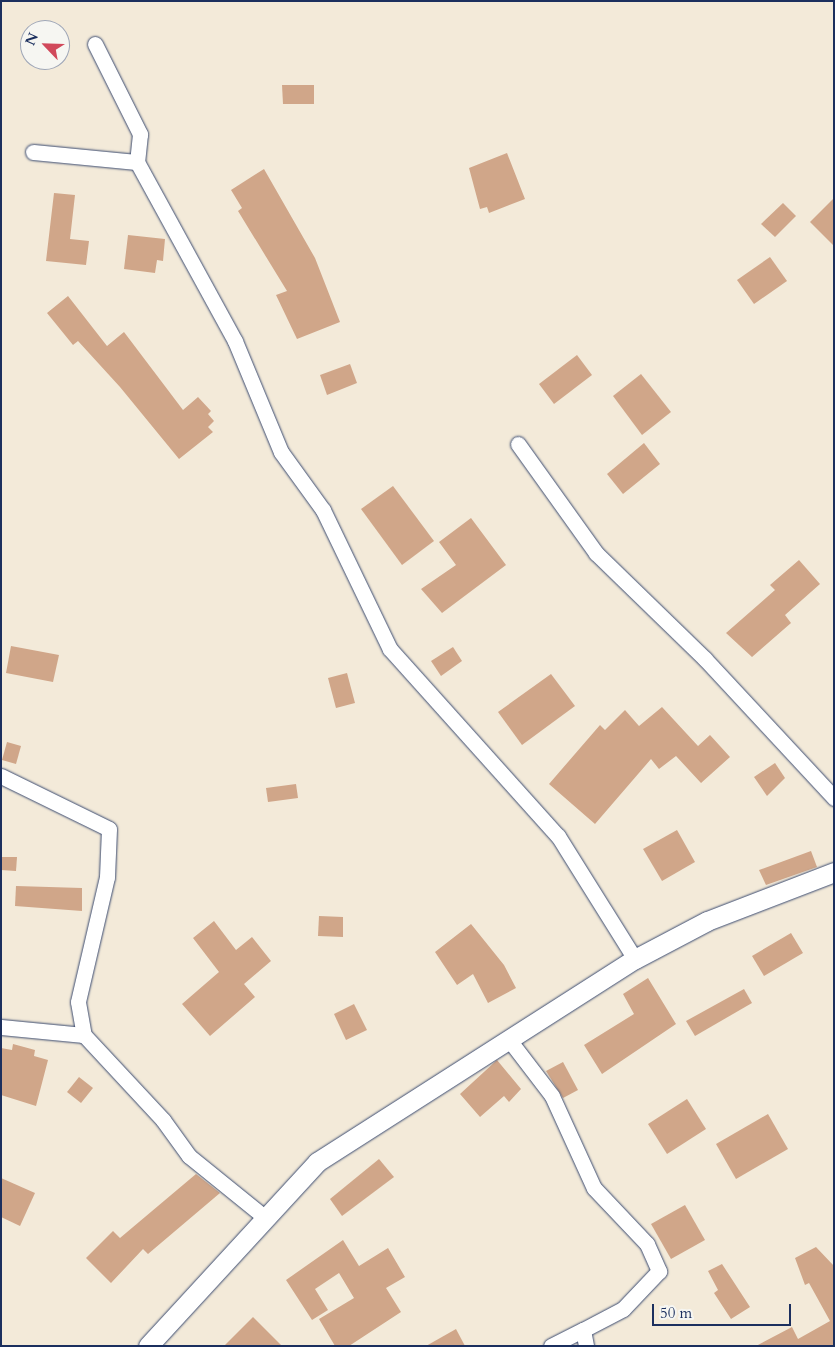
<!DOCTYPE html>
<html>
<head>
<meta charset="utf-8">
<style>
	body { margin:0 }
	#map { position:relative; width:835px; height:1347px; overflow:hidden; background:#f3ead9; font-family:Cardo,serif }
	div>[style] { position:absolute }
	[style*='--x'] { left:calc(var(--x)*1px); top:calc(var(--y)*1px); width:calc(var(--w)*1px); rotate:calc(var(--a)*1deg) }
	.building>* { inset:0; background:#d0a689 }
	.roads { filter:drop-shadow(0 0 1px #3b4b70) drop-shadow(0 0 1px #3b4b70) }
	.minor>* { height:15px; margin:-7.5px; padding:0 7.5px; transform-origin:7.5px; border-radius:7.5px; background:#fff }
	.tertiary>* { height:19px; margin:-9.5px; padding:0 9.5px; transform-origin:9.5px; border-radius:9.5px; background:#fff }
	span { translate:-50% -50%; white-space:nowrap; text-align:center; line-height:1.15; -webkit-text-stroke:4.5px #f6f6f2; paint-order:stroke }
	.frame { position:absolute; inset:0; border:2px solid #1b2f5e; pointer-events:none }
	.north { position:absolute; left:20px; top:20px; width:50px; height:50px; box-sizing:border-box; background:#f6f6f2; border:1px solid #9ea6b7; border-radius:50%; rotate:294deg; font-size:14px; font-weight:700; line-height:20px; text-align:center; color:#1b2f5e }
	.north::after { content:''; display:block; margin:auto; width:18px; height:22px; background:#d1495b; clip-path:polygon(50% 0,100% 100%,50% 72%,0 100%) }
	.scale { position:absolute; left:652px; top:1304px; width:139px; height:22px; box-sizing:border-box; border:2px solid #1b2f5e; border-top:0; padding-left:6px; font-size:15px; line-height:18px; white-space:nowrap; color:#1b2f5e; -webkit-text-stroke:4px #f6f6f2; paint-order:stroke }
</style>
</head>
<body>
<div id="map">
	<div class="building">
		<div style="clip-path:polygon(282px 85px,314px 85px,314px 104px,283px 104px)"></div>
		<div style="clip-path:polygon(507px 153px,525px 199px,489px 213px,487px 207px,480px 209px,469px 168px)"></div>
		<div style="clip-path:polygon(264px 169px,315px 258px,340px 322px,297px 339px,276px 295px,287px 291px,238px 211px,242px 208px,231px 190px)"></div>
		<div style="clip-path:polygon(54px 193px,75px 195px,70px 239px,89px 241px,86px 265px,46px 261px)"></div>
		<div style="clip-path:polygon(834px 198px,834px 246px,810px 222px)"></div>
		<div style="clip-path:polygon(783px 203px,796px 216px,775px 237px,761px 224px)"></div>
		<div style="clip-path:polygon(128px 235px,165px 239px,163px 261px,157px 260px,155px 273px,124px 269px)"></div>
		<div style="clip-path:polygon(770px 257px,787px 281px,754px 304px,737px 280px)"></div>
		<div style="clip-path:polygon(68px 296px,107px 346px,124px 332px,183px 410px,198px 397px,211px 411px,208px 414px,214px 421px,208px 427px,213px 432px,179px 459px,120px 387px,78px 341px,73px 345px,47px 313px)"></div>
		<div style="clip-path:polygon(577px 355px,592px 375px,554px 404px,539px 384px)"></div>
		<div style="clip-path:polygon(350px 364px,357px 383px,327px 395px,320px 375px)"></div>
		<div style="clip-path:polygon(641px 374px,671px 412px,642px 435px,613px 396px)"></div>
		<div style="clip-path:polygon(644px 443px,660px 464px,623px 494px,607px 474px)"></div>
		<div style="clip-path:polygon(393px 486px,434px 541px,402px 565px,361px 509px)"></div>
		<div style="clip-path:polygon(471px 518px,506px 565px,442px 613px,421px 589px,456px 565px,439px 542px)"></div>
		<div style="clip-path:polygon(799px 560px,820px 584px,785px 615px,791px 623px,752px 657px,726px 633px,775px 590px,770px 585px)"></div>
		<div style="clip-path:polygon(11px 646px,59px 655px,53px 682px,6px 673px)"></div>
		<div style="clip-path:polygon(453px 647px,462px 661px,441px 676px,431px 661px)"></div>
		<div style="clip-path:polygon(347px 673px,355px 703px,336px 708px,328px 678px)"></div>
		<div style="clip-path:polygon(551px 674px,575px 706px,522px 745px,498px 712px)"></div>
		<div style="clip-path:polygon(662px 707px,698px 746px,710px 735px,730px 757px,701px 783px,676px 756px,659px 769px,651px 759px,595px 824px,549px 784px,600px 725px,605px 730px,625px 710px,639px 726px)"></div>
		<div style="clip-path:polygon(7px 742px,21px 746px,16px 764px,2px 760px)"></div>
		<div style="clip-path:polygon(775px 763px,785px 778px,767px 796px,754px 777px)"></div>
		<div style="clip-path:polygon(296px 784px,298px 798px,268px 802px,266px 788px)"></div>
		<div style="clip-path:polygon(677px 830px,695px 862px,662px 881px,643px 849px)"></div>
		<div style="clip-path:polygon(811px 851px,817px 867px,766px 885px,759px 870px)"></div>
		<div style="clip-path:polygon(1px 857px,17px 857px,16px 871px,1px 870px)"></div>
		<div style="clip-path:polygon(16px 886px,82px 888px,82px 911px,15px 906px)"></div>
		<div style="clip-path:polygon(319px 916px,343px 917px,343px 937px,318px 936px)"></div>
		<div style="clip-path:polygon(214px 921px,236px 950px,252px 937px,271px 961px,244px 984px,255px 997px,210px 1036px,182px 1004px,219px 972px,193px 938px)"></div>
		<div style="clip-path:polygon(471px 924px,504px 965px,516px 988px,488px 1003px,473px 974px,457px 985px,435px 952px)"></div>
		<div style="clip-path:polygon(791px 933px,803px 953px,764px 976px,752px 956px)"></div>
		<div style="clip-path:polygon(648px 978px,676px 1024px,602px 1074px,584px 1045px,634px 1014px,623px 994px)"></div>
		<div style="clip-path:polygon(744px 989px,752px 1003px,695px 1036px,686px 1021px)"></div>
		<div style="clip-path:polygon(354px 1004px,367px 1030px,346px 1040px,334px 1014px)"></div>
		<div style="clip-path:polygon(13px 1044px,35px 1050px,34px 1056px,48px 1060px,36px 1106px,1px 1095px,1px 1048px,12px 1050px)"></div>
		<div style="clip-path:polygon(497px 1060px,521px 1089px,509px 1102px,504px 1096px,480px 1117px,460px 1094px)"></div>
		<div style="clip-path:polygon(563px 1062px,578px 1090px,563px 1098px,546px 1071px)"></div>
		<div style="clip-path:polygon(79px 1077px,93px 1088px,81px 1103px,67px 1092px)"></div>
		<div style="clip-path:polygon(687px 1099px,706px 1129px,667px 1154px,648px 1124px)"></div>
		<div style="clip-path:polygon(768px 1114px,788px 1149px,736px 1179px,716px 1144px)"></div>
		<div style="clip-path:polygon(379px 1159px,394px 1177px,342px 1216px,330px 1199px)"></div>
		<div style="clip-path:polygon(196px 1174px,220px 1193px,148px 1254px,143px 1249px,111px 1283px,86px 1258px,113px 1231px,120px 1238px)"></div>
		<div style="clip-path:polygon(1px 1178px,35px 1193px,20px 1226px,1px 1217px)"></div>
		<div style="clip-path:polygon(685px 1205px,705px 1240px,671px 1259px,651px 1224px)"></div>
		<div style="clip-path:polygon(343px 1240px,359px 1266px,388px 1248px,405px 1277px,386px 1288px,401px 1312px,349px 1346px,335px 1346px,319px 1319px,354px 1298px,339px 1273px,315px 1289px,328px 1310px,312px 1320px,286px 1280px)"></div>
		<div style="clip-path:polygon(816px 1247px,834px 1266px,834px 1346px,756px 1346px,792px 1327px,798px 1339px,830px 1321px,809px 1283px,805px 1285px,795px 1258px)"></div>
		<div style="clip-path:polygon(722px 1264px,750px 1307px,731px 1319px,714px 1293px,718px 1290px,708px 1271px)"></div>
		<div style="clip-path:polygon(253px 1317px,282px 1346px,224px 1346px)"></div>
		<div style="clip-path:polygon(456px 1329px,465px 1346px,426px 1346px)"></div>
	</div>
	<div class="roads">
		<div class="minor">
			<div style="--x:95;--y:44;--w:101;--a:63.4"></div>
			<div style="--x:140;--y:134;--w:28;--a:96"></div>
			<div style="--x:137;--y:162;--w:204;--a:61.3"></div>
			<div style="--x:235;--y:341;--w:120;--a:67.5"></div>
			<div style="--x:281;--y:452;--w:72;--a:54.1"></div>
			<div style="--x:323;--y:510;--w:154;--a:64.3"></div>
			<div style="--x:390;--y:649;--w:251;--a:48.1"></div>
			<div style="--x:558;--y:836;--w:145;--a:58"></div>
			<div style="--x:33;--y:152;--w:104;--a:5.5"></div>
			<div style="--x:518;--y:444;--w:134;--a:54.4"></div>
			<div style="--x:596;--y:553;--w:152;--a:44.2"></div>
			<div style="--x:705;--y:659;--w:190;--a:47.1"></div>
			<div style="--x:1;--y:776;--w:120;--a:26.1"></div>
			<div style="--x:109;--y:829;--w:48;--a:92.4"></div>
			<div style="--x:107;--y:877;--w:128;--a:103.1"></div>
			<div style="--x:78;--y:1002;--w:34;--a:80"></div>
			<div style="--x:1;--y:1027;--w:83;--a:5.5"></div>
			<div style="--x:84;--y:1035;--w:116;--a:47.1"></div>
			<div style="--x:163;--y:1120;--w:44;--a:54.2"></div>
			<div style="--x:189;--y:1156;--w:95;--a:39"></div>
			<div style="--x:510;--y:1041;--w:69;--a:52.6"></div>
			<div style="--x:552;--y:1096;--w:101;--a:65.5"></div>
			<div style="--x:594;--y:1188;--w:77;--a:46.6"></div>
			<div style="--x:647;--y:1244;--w:30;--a:66"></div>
			<div style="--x:659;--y:1271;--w:52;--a:133.5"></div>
			<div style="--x:623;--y:1309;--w:45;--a:152.3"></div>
			<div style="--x:583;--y:1330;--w:16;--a:79"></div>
			<div style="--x:551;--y:1346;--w:36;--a:-27"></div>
		</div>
		<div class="tertiary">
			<div style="--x:148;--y:1346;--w:250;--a:-47.4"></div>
			<div style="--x:317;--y:1162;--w:377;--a:-32.6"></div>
			<div style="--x:635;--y:959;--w:81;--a:-27.8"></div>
			<div style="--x:707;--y:921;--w:136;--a:-21.1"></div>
		</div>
	</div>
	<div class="frame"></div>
	<div class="north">N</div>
	<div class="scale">50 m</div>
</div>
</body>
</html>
